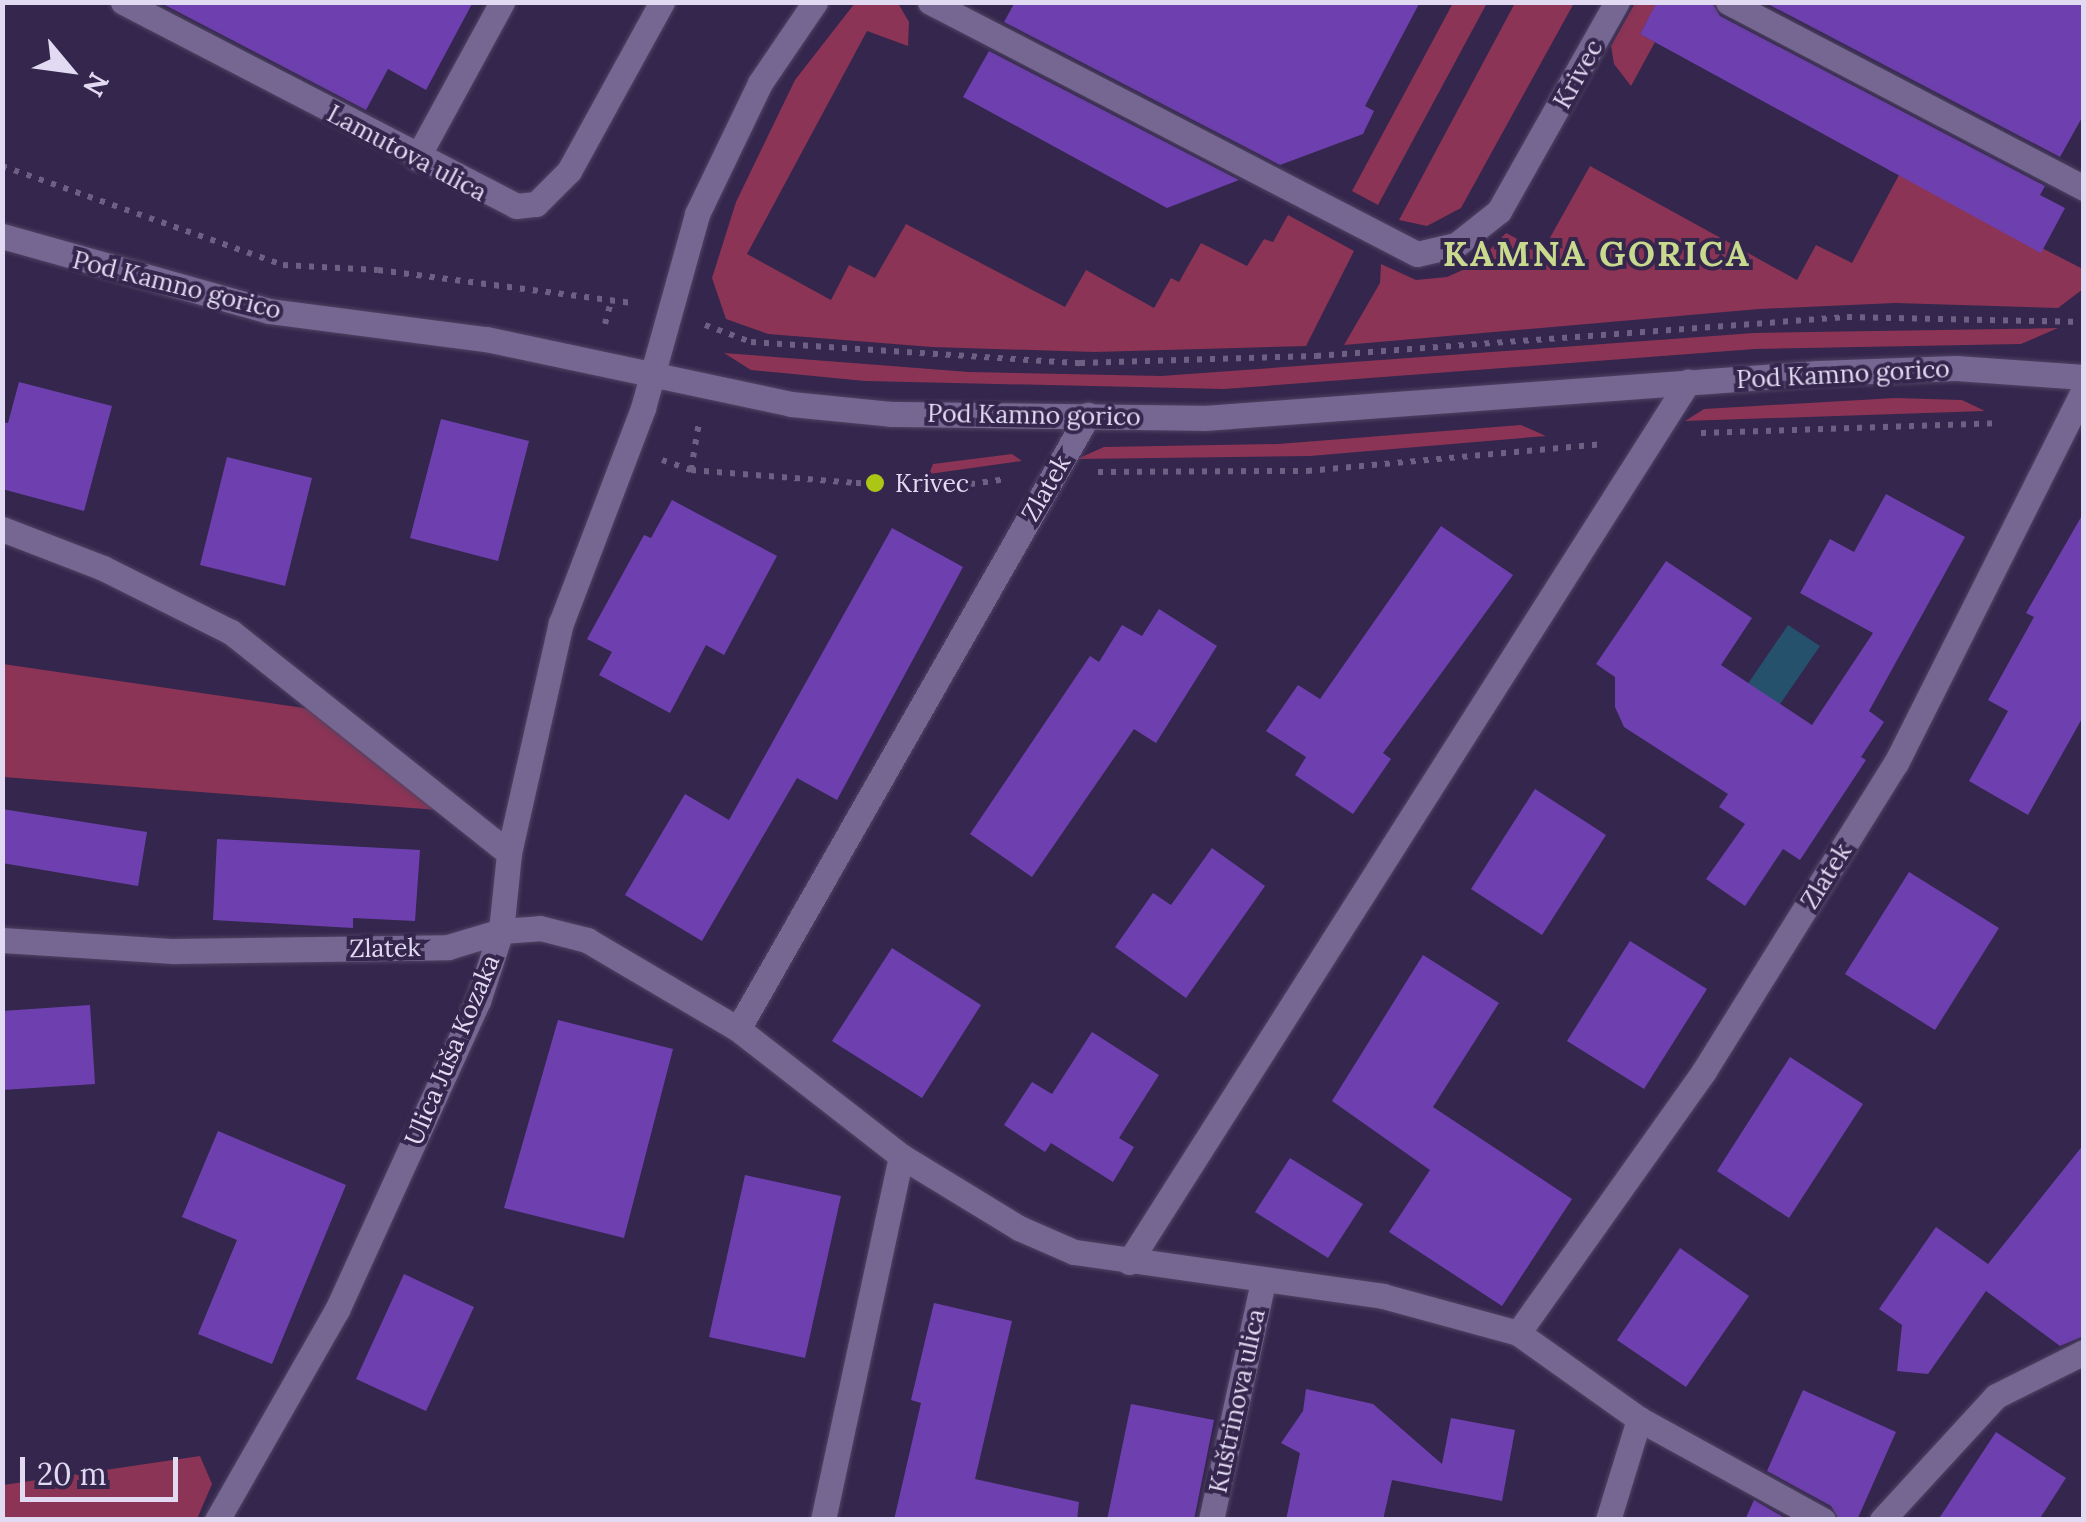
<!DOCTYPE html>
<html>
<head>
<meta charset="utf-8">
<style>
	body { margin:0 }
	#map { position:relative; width:2086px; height:1522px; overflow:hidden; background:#34264c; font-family:Lora,serif }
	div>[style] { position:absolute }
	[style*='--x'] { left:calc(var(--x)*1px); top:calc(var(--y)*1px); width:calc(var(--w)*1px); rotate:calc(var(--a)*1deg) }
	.green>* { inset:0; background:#8b3455 }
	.water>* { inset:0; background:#25516d }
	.building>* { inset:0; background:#6e40af }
	.path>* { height:6px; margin-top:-3px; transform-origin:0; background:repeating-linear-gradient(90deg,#6d6183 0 5px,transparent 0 13px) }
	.roads { filter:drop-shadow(0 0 2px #4f4363) drop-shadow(0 0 2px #4f4363) }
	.lane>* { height:25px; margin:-12.5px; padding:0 12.5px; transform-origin:12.5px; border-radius:12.5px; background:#756792 }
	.street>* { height:25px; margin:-12.5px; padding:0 12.5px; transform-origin:12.5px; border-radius:12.5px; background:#756792 }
	.dots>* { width:28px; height:28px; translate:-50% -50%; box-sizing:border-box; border:5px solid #34264c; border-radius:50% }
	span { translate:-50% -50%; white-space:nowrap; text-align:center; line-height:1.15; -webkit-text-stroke:8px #34264c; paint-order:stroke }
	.street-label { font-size:25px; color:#e1daf2 }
	.poi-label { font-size:25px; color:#e1daf2 }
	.left { translate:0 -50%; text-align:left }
	.district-label { font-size:35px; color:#c9da8e; font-weight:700; letter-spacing:2.5px }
	.frame { position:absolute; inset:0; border:5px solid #e1daf2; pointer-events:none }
	.north { position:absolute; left:20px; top:20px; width:100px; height:100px; -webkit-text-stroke:8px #34264c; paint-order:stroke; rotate:119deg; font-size:28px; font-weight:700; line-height:40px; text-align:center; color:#e1daf2 }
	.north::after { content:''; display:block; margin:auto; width:35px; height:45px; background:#e1daf2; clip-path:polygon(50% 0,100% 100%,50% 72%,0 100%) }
	.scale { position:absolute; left:20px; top:1457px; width:158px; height:45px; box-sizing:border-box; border:5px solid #e1daf2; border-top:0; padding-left:12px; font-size:30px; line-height:35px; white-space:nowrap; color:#e1daf2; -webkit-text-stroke:8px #34264c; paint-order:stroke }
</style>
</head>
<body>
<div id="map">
	<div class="green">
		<div style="clip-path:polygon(855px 3px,898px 3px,909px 22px,908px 46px,867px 31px,747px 254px,831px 300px,849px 265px,875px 278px,906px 224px,1065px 307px,1086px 270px,1154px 308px,1171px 278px,1179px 282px,1201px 243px,1247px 266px,1264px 239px,1273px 242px,1288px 215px,1354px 251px,1306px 346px,1094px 352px,932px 347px,768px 334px,726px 319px,712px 278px,736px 202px,795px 80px)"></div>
		<div style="clip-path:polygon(1453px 3px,1487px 3px,1378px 205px,1352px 191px)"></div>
		<div style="clip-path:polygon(1515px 3px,1574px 3px,1461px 208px,1427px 226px,1399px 220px)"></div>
		<div style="clip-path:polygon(1635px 3px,1657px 3px,1640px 34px,1655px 42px,1631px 86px,1614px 64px,1611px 46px)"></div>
		<div style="clip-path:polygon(1590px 166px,1797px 280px,1816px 245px,1852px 263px,1899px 175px,2083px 269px,2083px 289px,2058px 308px,1895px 303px,1759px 309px,1344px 345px,1380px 283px,1381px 264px,1416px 280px,1447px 277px,1476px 264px,1506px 233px,1542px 252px)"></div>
		<div style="clip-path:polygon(2058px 328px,2021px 344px,1755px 349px,1224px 389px,865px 381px,751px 370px,724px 353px,969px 372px,1161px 376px,1754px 333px)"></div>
		<div style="clip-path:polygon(1895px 398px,1962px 400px,1985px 411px,1685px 421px,1704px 409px)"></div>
		<div style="clip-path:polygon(1521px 425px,1546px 436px,1310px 456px,1077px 459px,1104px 447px,1278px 444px)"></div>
		<div style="clip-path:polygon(1012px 454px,1022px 461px,929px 474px,933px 464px)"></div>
		<div style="clip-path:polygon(3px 664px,311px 709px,438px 810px,3px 777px)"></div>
		<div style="clip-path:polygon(200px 1456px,212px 1484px,197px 1519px,3px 1519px,3px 1485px)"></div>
	</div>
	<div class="water">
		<div style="clip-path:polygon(1788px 625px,1820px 646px,1778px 707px,1747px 685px)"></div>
	</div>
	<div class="building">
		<div style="clip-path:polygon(159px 2px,473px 2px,426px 90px,388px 69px,366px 110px)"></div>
		<div style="clip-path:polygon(1015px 2px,1420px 2px,1365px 106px,1374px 111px,1363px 134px,1280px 165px,1004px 22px)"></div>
		<div style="clip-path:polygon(1657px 2px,1712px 2px,1720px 16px,2045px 186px,2040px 195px,2065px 208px,2041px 253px,1640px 34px)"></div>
		<div style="clip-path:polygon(1764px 2px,2084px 2px,2084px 114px,2060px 157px)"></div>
		<div style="clip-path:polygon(989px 51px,1239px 180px,1167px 208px,963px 97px)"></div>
		<div style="clip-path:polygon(19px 382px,112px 406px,84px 511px,2px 489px,2px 422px,8px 423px)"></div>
		<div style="clip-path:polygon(441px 419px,529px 441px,498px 561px,410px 538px)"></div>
		<div style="clip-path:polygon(227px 457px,312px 478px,285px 586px,200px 565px)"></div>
		<div style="clip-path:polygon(1886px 494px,1965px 537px,1869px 711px,1884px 722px,1861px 757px,1866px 760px,1800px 860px,1783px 849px,1745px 906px,1706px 879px,1745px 824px,1719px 807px,1728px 794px,1624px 727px,1615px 707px,1615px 677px,1596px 664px,1666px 561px,1752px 618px,1721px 665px,1812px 725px,1873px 633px,1800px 593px,1830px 539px,1854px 552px)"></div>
		<div style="clip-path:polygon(672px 500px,777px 556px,724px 655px,706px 645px,670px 713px,599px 675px,612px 652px,587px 639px,644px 535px,651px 538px)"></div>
		<div style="clip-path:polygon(2084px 512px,2084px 715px,2028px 815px,1969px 781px,2008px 711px,1988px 700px,2034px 617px,2026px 613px)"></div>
		<div style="clip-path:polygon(1441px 526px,1513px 575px,1383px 753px,1391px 759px,1353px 814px,1295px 775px,1306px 757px,1266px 731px,1298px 685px,1320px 699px)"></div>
		<div style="clip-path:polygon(892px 528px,963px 567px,837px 800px,797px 778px,702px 941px,625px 895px,685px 794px,729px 820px)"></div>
		<div style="clip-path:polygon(1159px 609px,1217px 646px,1156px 743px,1134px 729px,1032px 877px,970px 834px,1090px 656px,1099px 662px,1122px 625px,1142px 636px)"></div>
		<div style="clip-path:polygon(1535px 789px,1606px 835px,1542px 935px,1471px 889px)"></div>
		<div style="clip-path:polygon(2px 809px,147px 832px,138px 886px,2px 863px)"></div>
		<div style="clip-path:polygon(217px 839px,420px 850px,415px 921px,353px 918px,353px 928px,213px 920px)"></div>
		<div style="clip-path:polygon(1212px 848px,1265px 886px,1186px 998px,1115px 947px,1153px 893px,1171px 905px)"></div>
		<div style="clip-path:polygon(1909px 872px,1999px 928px,1935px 1030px,1845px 974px)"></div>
		<div style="clip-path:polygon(1630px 941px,1707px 989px,1644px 1089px,1567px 1041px)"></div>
		<div style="clip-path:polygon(892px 948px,981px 1005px,922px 1098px,832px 1041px)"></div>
		<div style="clip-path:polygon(1423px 955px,1499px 1003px,1433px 1107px,1572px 1199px,1502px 1306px,1389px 1232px,1430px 1170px,1332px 1101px)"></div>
		<div style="clip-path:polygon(90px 1005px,95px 1084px,2px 1090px,2px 1011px)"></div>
		<div style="clip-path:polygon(558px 1020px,673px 1049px,624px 1238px,504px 1208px)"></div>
		<div style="clip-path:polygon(1092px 1032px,1159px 1075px,1119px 1138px,1134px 1147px,1113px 1182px,1051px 1143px,1045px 1152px,1004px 1125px,1032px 1082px,1052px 1094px)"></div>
		<div style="clip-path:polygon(1790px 1057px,1863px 1104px,1789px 1218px,1717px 1171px)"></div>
		<div style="clip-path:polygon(218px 1131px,346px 1185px,272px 1364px,198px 1334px,237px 1240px,182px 1217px)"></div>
		<div style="clip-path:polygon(2084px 1144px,2084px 1336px,2060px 1346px,1986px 1291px,1928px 1374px,1897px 1371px,1902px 1325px,1879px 1309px,1936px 1227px,1988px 1264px)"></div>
		<div style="clip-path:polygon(1290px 1158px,1363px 1204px,1328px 1258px,1255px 1212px)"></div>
		<div style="clip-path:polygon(745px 1175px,841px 1196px,805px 1358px,709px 1337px)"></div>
		<div style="clip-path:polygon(1680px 1248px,1749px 1296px,1686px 1387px,1617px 1340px)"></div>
		<div style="clip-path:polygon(404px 1274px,474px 1307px,426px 1411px,356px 1379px)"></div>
		<div style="clip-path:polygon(934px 1303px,1012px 1321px,975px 1479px,1079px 1502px,1077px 1520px,894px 1520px,921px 1403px,911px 1400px)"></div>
		<div style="clip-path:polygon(1306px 1389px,1373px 1404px,1442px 1464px,1451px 1418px,1515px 1430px,1502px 1501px,1392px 1480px,1383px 1520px,1286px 1520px,1300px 1453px,1281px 1443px,1303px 1411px)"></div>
		<div style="clip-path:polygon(1803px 1390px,1896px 1432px,1857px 1520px,1839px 1520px,1831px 1506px,1767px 1471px)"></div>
		<div style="clip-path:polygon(1131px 1404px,1214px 1420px,1194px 1520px,1107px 1520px)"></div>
		<div style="clip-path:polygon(1996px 1432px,2066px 1478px,2039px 1520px,1938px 1520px)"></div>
		<div style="clip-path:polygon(1754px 1500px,1788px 1520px,1745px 1520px)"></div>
	</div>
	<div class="path">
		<div style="--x:2;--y:166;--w:298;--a:19.4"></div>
		<div style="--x:283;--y:265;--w:95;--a:3"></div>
		<div style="--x:378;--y:270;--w:256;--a:7.4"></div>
		<div style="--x:605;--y:324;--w:24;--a:-75"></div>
		<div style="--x:705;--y:325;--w:49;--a:20.3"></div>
		<div style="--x:751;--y:342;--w:330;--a:3.7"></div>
		<div style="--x:1080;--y:363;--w:236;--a:-1.7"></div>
		<div style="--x:1316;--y:356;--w:532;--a:-4.2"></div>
		<div style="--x:1847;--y:317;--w:237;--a:1.2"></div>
		<div style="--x:1701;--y:433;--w:295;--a:-1.9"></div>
		<div style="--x:662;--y:460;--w:31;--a:19"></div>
		<div style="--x:691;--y:470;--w:166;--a:4.5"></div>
		<div style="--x:856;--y:483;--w:101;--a:1.7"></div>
		<div style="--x:957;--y:486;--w:50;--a:-8"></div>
		<div style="--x:691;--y:470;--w:49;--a:-80.5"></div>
		<div style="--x:1098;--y:472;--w:209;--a:-0.3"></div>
		<div style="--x:1307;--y:471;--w:298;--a:-5.2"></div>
	</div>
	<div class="roads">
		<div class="lane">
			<div style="--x:930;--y:2;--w:548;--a:27.36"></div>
			<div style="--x:1417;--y:254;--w:40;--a:-13"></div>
			<div style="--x:1456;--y:245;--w:55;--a:-38.3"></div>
			<div style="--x:1499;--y:211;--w:240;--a:-60.6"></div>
			<div style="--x:1728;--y:2;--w:402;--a:27.6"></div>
			<div style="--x:417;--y:158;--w:178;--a:-61.4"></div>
			<div style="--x:2;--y:529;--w:108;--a:21.1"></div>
			<div style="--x:103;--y:568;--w:143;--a:26.6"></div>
			<div style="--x:231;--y:632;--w:355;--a:38.5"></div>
			<div style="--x:738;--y:1029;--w:707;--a:-60.32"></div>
			<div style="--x:1129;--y:1262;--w:1043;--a:-57.58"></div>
			<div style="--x:1518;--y:1333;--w:321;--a:-54.6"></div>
			<div style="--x:1704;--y:1071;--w:363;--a:-58.1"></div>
			<div style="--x:1896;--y:763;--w:419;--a:-63.3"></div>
			<div style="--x:823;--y:1520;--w:372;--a:-77.9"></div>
		</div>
		<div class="street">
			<div style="--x:123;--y:2;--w:443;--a:27.4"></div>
			<div style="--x:516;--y:206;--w:20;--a:-6"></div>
			<div style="--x:536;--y:204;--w:47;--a:-45"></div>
			<div style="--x:569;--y:171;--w:193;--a:-61.2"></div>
			<div style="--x:2;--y:236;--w:277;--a:15.7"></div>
			<div style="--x:269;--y:311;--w:219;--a:7.4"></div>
			<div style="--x:486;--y:339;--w:312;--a:12"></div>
			<div style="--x:791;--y:404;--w:100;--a:5.7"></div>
			<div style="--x:891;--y:414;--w:313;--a:0.7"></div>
			<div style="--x:1204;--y:418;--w:616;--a:-4.19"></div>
			<div style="--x:1818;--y:373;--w:138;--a:-2.1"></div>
			<div style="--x:1956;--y:368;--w:128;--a:4"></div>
			<div style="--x:2;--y:940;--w:172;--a:3.7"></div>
			<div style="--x:174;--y:951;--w:274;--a:-0.8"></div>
			<div style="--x:448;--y:947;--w:55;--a:-16.8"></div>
			<div style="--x:501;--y:931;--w:39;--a:-4"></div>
			<div style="--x:540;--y:928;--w:49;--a:14.3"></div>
			<div style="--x:587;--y:940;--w:175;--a:30.5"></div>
			<div style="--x:738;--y:1029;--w:207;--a:37.9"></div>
			<div style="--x:901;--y:1156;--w:138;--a:31.4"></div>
			<div style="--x:1019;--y:1228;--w:60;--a:23.6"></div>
			<div style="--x:1074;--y:1252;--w:312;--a:8.1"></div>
			<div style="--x:1383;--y:1296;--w:140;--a:15.3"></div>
			<div style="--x:1518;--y:1333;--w:148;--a:35.4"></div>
			<div style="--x:1639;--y:1419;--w:210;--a:28.8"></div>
			<div style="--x:217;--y:1520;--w:242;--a:-60.3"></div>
			<div style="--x:337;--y:1310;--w:340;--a:-65.5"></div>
			<div style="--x:478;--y:1001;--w:74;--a:-71.8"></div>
			<div style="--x:501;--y:931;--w:78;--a:-84.1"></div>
			<div style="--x:509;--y:853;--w:236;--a:-77.3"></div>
			<div style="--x:561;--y:623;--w:230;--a:-69.1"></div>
			<div style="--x:643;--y:408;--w:201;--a:-74.4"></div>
			<div style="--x:697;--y:214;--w:145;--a:-64.3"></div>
			<div style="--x:760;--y:83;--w:98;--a:-55.8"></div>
			<div style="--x:1211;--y:1520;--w:244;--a:-77.7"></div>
			<div style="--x:1608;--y:1520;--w:106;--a:-72.9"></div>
			<div style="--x:1882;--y:1520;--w:168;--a:-47.4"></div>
			<div style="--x:1996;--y:1396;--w:98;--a:-26.6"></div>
		</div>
	</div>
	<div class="dots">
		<div style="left:875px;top:483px;background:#abc614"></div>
	</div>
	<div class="street-label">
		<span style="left:1578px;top:74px;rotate:-61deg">Krivec</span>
		<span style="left:407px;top:153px;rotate:28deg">Lamutova ulica</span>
		<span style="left:177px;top:285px;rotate:14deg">Pod Kamno gorico</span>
		<span style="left:1843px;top:374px;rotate:-3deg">Pod Kamno gorico</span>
		<span style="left:1034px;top:415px;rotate:1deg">Pod Kamno gorico</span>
		<span style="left:1046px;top:488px;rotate:-60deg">Zlatek</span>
		<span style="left:1826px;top:876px;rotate:-58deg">Zlatek</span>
		<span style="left:385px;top:948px;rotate:-1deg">Zlatek</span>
		<span style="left:452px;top:1050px;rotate:-67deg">Ulica Juša Kozaka</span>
		<span style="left:1237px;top:1401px;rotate:-78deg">Kuštrinova ulica</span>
	</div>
	<div class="poi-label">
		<span class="left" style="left:895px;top:483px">Krivec</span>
	</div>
	<div class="district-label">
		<span style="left:1597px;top:254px">KAMNA GORICA</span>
	</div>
	<div class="frame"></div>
	<div class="north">N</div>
	<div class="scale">20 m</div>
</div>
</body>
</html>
